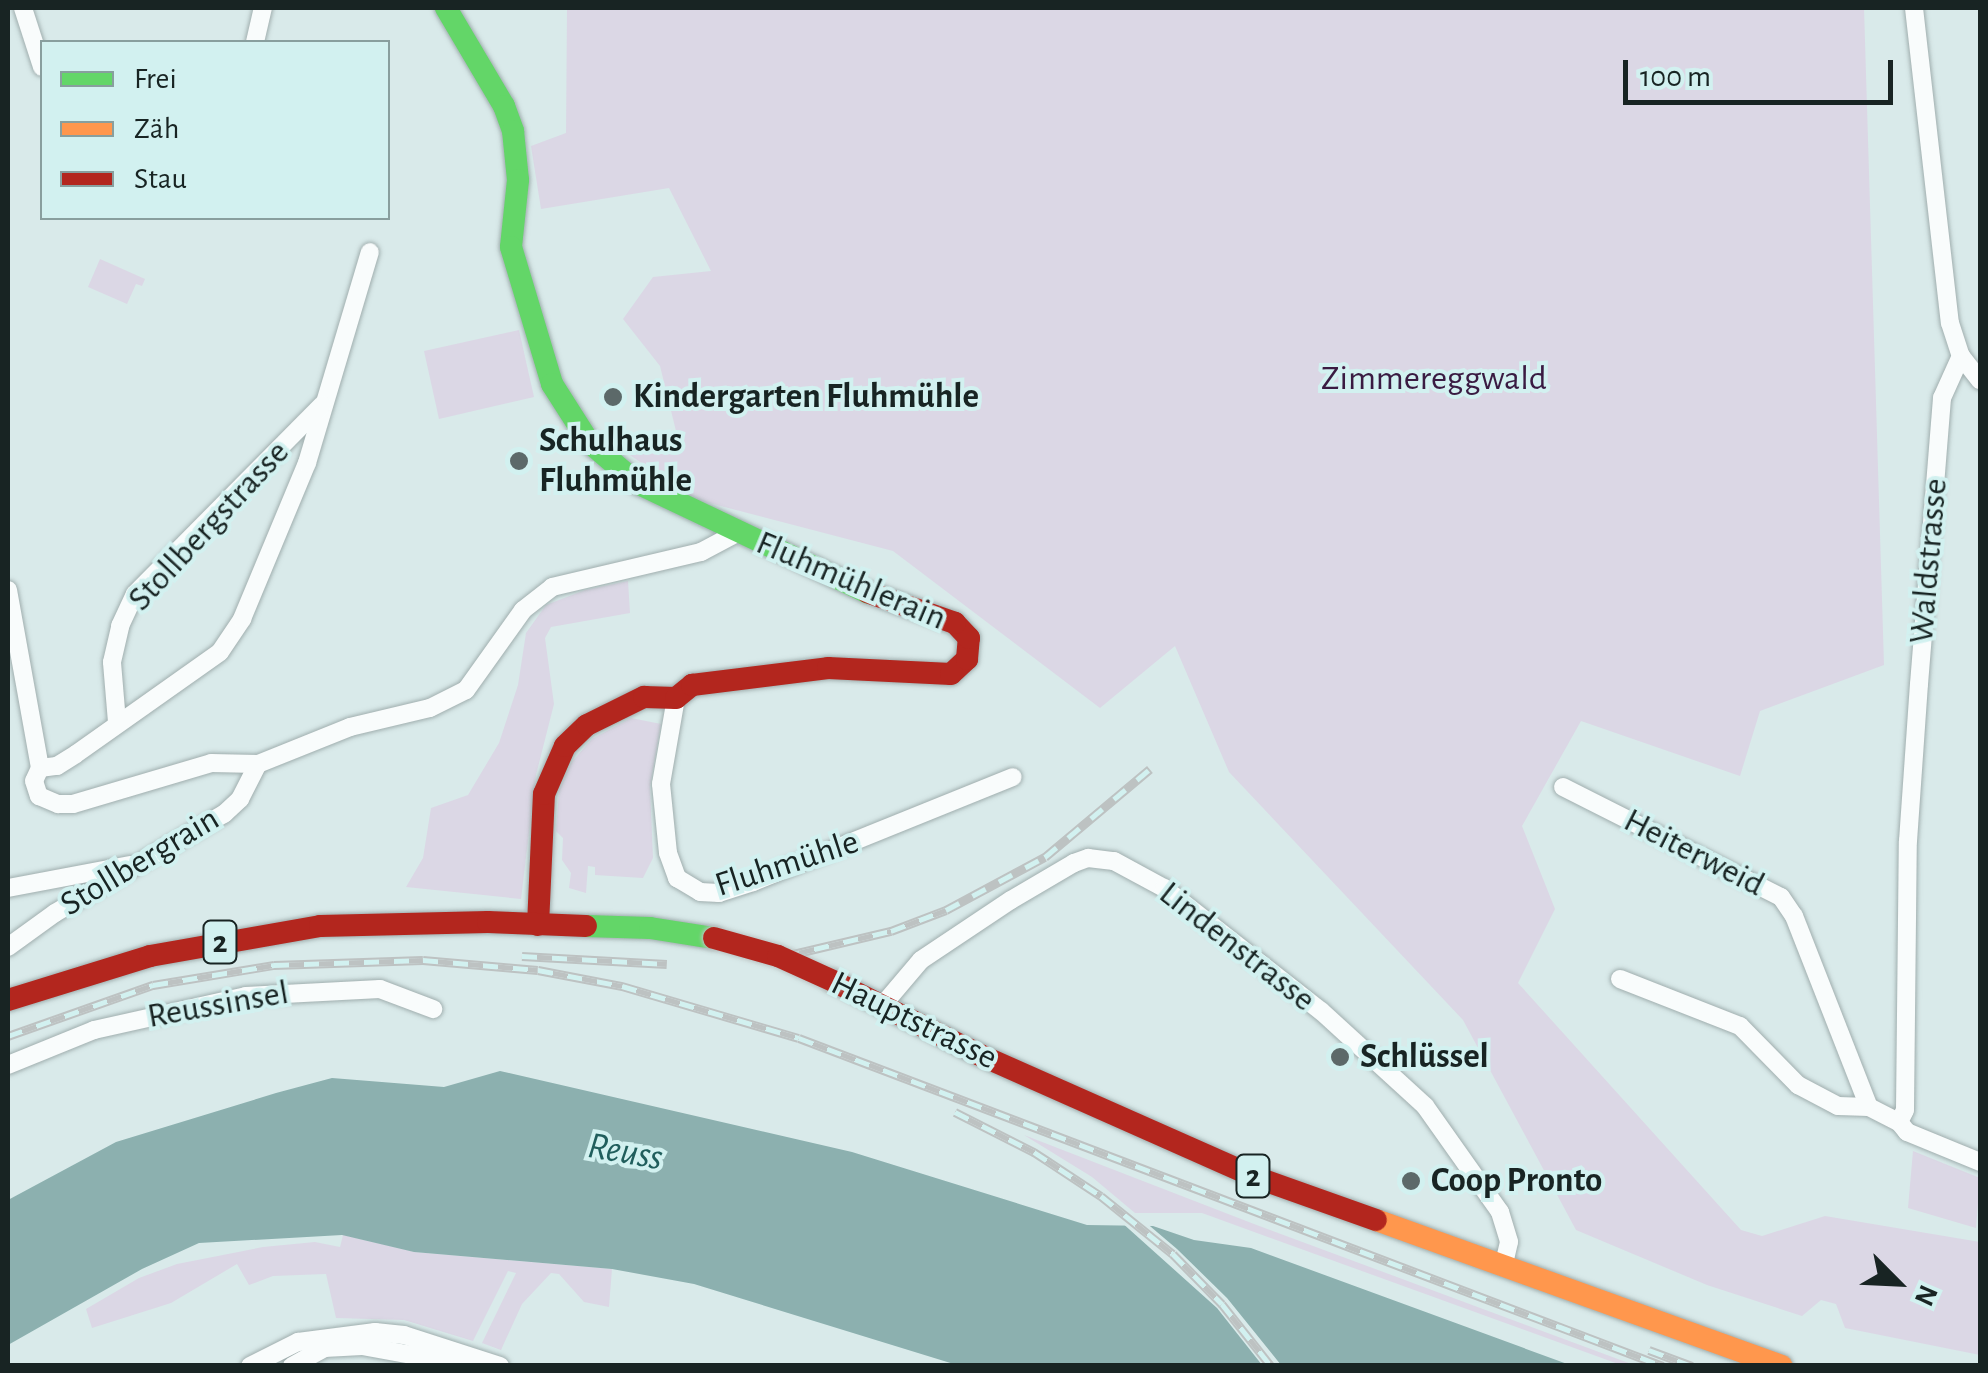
<!DOCTYPE html>
<html>
<head>
<meta charset="utf-8">
<style>
	body { margin:0 }
	#map { position:relative; width:1988px; height:1373px; overflow:hidden; background:#d9eaea; font-family:"Alegreya Sans",sans-serif }
	div>[style] { position:absolute }
	[style*='--x'] { left:calc(var(--x)*1px); top:calc(var(--y)*1px); width:calc(var(--w)*1px); rotate:calc(var(--a)*1deg) }
	.green>* { inset:0; background:#dbd7e5 }
	.water>* { inset:0; background:#8cb0af }
	.pier>* { inset:0; background:#d9eaea }
	.roads { filter:drop-shadow(0 0 2px #a0aeae) drop-shadow(0 0 2px #a0aeae) }
	.street>* { height:18px; margin:-9px; padding:0 9px; transform-origin:9px; border-radius:9px; background:#f9fcfc }
	.fast>* { height:22px; margin:-11px; padding:0 11px; transform-origin:11px; border-radius:11px; background:#63d668 }
	.slow>* { height:22px; margin:-11px; padding:0 11px; transform-origin:11px; border-radius:11px; background:#ff974d }
	.jam>* { height:22px; margin:-11px; padding:0 11px; transform-origin:11px; border-radius:11px; background:#b3261e }
	.rail>* { height:9px; margin-top:-4.5px; transform-origin:0; background:repeating-linear-gradient(90deg,#d2f1f0 0 15px,#bdc2c2 0 30px); box-sizing:border-box; border-block:2px solid #bdc2c2 }
	.bridges { filter:drop-shadow(0 0 2px #bbc4c3) drop-shadow(0 0 2px #bbc4c3) }
	.jam-bridge>* { height:22px; margin:-11px; padding:0 11px; transform-origin:11px; border-radius:11px; background:#b3261e }
	.dots>* { width:28px; height:28px; translate:-50% -50%; box-sizing:border-box; border:5px solid #d2f1f0; border-radius:50% }
	span { translate:-50% -50%; white-space:nowrap; text-align:center; line-height:1.15; -webkit-text-stroke:8px #d2f1f0; paint-order:stroke }
	.shield-label span { padding:2px 8px; background:#d2f1f0; border:2px solid; border-radius:8px; -webkit-text-stroke-width:0 }
	.shield-label { font-size:32px; color:#182423; font-weight:700 }
	.park-label { font-size:35px; color:#3a1b42 }
	.poi-label { font-size:35px; color:#182423; font-weight:700 }
	.left { translate:0 -50%; text-align:left }
	.street-label { font-size:35px; color:#182423 }
	.water-label { font-size:38px; color:#205e5c; font-style:italic }
	.frame { position:absolute; inset:0; border:10px solid #182423; pointer-events:none }
	.legend { position:absolute; left:40px; top:40px; width:350px; height:180px; box-sizing:border-box; background:#d2f1f0; border:2px solid #889f9e; margin:0; padding:12px 18px; list-style:none; font-size:30px; color:#182423 }
	.legend li { display:flex; align-items:center; gap:20px; height:50px }
	.legend b { width:50px; border:2px solid #889f9e }
	.north { position:absolute; left:1848px; top:1233px; width:100px; height:100px; -webkit-text-stroke:8px #d2f1f0; paint-order:stroke; rotate:114deg; font-size:28px; font-weight:700; line-height:40px; text-align:center; color:#182423 }
	.north::after { content:''; display:block; margin:auto; width:35px; height:45px; background:#182423; clip-path:polygon(50% 0,100% 100%,50% 72%,0 100%) }
	.scale { position:absolute; left:1623px; top:60px; width:270px; height:45px; box-sizing:border-box; border:5px solid #182423; border-top:0; padding-left:12px; font-size:30px; line-height:35px; white-space:nowrap; color:#182423; -webkit-text-stroke:8px #d2f1f0; paint-order:stroke }
</style>
</head>
<body>
<div id="map">
	<div class="green">
		<div style="clip-path:polygon(567px 8px,1864px 8px,1884px 665px,1760px 711px,1740px 776px,1581px 721px,1522px 826px,1555px 909px,1518px 983px,1741px 1230px,1762px 1236px,1825px 1216px,1980px 1242px,1980px 1355px,1845px 1328px,1836px 1304px,1821px 1300px,1802px 1316px,1707px 1285px,1576px 1230px,1463px 1020px,1229px 772px,1175px 646px,1100px 708px,893px 551px,694px 499px,614px 444px,676px 431px,660px 366px,623px 319px,653px 277px,711px 271px,669px 188px,541px 209px,531px 146px,566px 133px)"></div>
		<div style="clip-path:polygon(100px 259px,145px 279px,142px 286px,136px 284px,127px 304px,88px 287px)"></div>
		<div style="clip-path:polygon(519px 330px,534px 397px,439px 419px,424px 351px)"></div>
		<div style="clip-path:polygon(628px 581px,630px 613px,551px 627px,545px 638px,554px 704px,536px 775px,521px 899px,406px 887px,423px 858px,431px 808px,468px 795px,499px 743px,518px 685px,526px 633px,546px 605px,585px 590px)"></div>
		<div style="clip-path:polygon(631px 718px,661px 724px,650px 787px,653px 858px,643px 878px,595px 875px,595px 867px,588px 866px,586px 893px,569px 888px,571px 873px,562px 860px,563px 838px,556px 831px,559px 791px,571px 763px,592px 739px)"></div>
		<div style="clip-path:polygon(1024px 1135px,1254px 1224px,1634px 1365px,1621px 1365px,1202px 1213px,1135px 1213px,1092px 1177px)"></div>
		<div style="clip-path:polygon(1913px 1151px,1980px 1178px,1976px 1228px,1908px 1208px)"></div>
		<div style="clip-path:polygon(343px 1235px,415px 1252px,612px 1269px,609px 1307px,584px 1302px,559px 1274px,551px 1273px,522px 1304px,501px 1350px,482px 1343px,516px 1273px,508px 1271px,473px 1341px,404px 1320px,336px 1318px,326px 1274px,273px 1276px,249px 1285px,237px 1264px,171px 1303px,92px 1328px,86px 1309px,139px 1278px,177px 1264px,263px 1247px,315px 1242px,340px 1247px)"></div>
	</div>
	<div class="water">
		<div style="clip-path:polygon(500px 1071px,852px 1152px,1087px 1225px,1153px 1226px,1194px 1240px,1251px 1248px,1570px 1365px,957px 1365px,694px 1284px,612px 1269px,414px 1252px,342px 1235px,199px 1243px,142px 1269px,8px 1345px,8px 1200px,116px 1142px,276px 1093px,332px 1078px,444px 1087px)"></div>
	</div>
	<div class="pier">
		<div style="clip-path:polygon(1120px 1221px,1144px 1221px,1177px 1249px,1227px 1298px,1281px 1365px,1262px 1365px,1217px 1308px)"></div>
	</div>
	<div class="roads">
		<div class="street">
			<div style="--x:23;--y:8;--w:62;--a:72.1"></div>
			<div style="--x:1914;--y:8;--w:317;--a:83.5"></div>
			<div style="--x:1950;--y:323;--w:35;--a:72"></div>
			<div style="--x:1961;--y:356;--w:31;--a:52"></div>
			<div style="--x:255;--y:42;--w:35;--a:-77"></div>
			<div style="--x:8;--y:590;--w:181;--a:79.8"></div>
			<div style="--x:40;--y:768;--w:17;--a:-7"></div>
			<div style="--x:57;--y:766;--w:22;--a:-32"></div>
			<div style="--x:76;--y:754;--w:176;--a:-35.3"></div>
			<div style="--x:220;--y:652;--w:40;--a:-56"></div>
			<div style="--x:242;--y:619;--w:169;--a:-67.4"></div>
			<div style="--x:307;--y:463;--w:220;--a:-73.4"></div>
			<div style="--x:676;--y:698;--w:87;--a:99.9"></div>
			<div style="--x:661;--y:784;--w:69;--a:84.2"></div>
			<div style="--x:668;--y:853;--w:27;--a:70"></div>
			<div style="--x:677;--y:878;--w:27;--a:31"></div>
			<div style="--x:700;--y:892;--w:19;--a:3"></div>
			<div style="--x:719;--y:893;--w:36;--a:-18"></div>
			<div style="--x:753;--y:882;--w:280;--a:-22"></div>
			<div style="--x:117;--y:722;--w:60;--a:-94.8"></div>
			<div style="--x:112;--y:662;--w:37;--a:-77"></div>
			<div style="--x:120;--y:626;--w:35;--a:-65"></div>
			<div style="--x:135;--y:594;--w:266;--a:-45.3"></div>
			<div style="--x:40;--y:768;--w:14;--a:115"></div>
			<div style="--x:34;--y:781;--w:16;--a:72"></div>
			<div style="--x:39;--y:796;--w:21;--a:23"></div>
			<div style="--x:58;--y:804;--w:15;--a:0"></div>
			<div style="--x:73;--y:804;--w:144;--a:-16.5"></div>
			<div style="--x:211;--y:763;--w:47;--a:1.2"></div>
			<div style="--x:258;--y:764;--w:99;--a:-21.9"></div>
			<div style="--x:350;--y:727;--w:82;--a:-13.4"></div>
			<div style="--x:430;--y:708;--w:40;--a:-26.6"></div>
			<div style="--x:466;--y:690;--w:98;--a:-54.5"></div>
			<div style="--x:523;--y:610;--w:37;--a:-38"></div>
			<div style="--x:552;--y:587;--w:153;--a:-13.2"></div>
			<div style="--x:701;--y:552;--w:40;--a:-28"></div>
			<div style="--x:1563;--y:787;--w:244;--a:26.8"></div>
			<div style="--x:1781;--y:897;--w:23;--a:56"></div>
			<div style="--x:1794;--y:916;--w:205;--a:68.6"></div>
			<div style="--x:8;--y:888;--w:124;--a:-10.7"></div>
			<div style="--x:8;--y:947;--w:58;--a:-35.9"></div>
			<div style="--x:55;--y:913;--w:196;--a:-30.4"></div>
			<div style="--x:224;--y:814;--w:22;--a:-43"></div>
			<div style="--x:240;--y:799;--w:39;--a:-63"></div>
			<div style="--x:1620;--y:979;--w:129;--a:21.4"></div>
			<div style="--x:1740;--y:1026;--w:83;--a:45.5"></div>
			<div style="--x:1798;--y:1085;--w:45;--a:27.7"></div>
			<div style="--x:1838;--y:1106;--w:31;--a:2"></div>
			<div style="--x:1869;--y:1107;--w:34;--a:27"></div>
			<div style="--x:1899;--y:1122;--w:13;--a:51"></div>
			<div style="--x:1907;--y:1132;--w:79;--a:22.3"></div>
			<div style="--x:882;--y:1006;--w:60;--a:-49.7"></div>
			<div style="--x:921;--y:960;--w:108;--a:-33.7"></div>
			<div style="--x:1011;--y:900;--w:73;--a:-30.4"></div>
			<div style="--x:1074;--y:863;--w:15;--a:-20"></div>
			<div style="--x:1088;--y:858;--w:26;--a:7"></div>
			<div style="--x:1114;--y:861;--w:57;--a:28.4"></div>
			<div style="--x:1164;--y:888;--w:199;--a:38.1"></div>
			<div style="--x:1321;--y:1011;--w:141;--a:42.4"></div>
			<div style="--x:1425;--y:1106;--w:130;--a:54.7"></div>
			<div style="--x:1500;--y:1212;--w:31;--a:73"></div>
			<div style="--x:1509;--y:1242;--w:26;--a:103"></div>
			<div style="--x:8;--y:1065;--w:93;--a:-22.1"></div>
			<div style="--x:94;--y:1030;--w:156;--a:-12.6"></div>
			<div style="--x:246;--y:996;--w:134;--a:-3"></div>
			<div style="--x:380;--y:989;--w:57;--a:20.7"></div>
			<div style="--x:1899;--y:1122;--w:13;--a:-63"></div>
			<div style="--x:1905;--y:1110;--w:269;--a:-89.4"></div>
			<div style="--x:1908;--y:841;--w:157;--a:-86"></div>
			<div style="--x:1919;--y:684;--w:287;--a:-85.4"></div>
			<div style="--x:1942;--y:398;--w:46;--a:-65.7"></div>
			<div style="--x:250;--y:1366;--w:54;--a:-26.6"></div>
			<div style="--x:298;--y:1342;--w:78;--a:-7.4"></div>
			<div style="--x:375;--y:1332;--w:29;--a:6"></div>
			<div style="--x:404;--y:1335;--w:101;--a:17.9"></div>
			<div style="--x:292;--y:1366;--w:37;--a:-29"></div>
			<div style="--x:324;--y:1348;--w:38;--a:-3"></div>
			<div style="--x:362;--y:1346;--w:78;--a:10.3"></div>
			<div style="--x:439;--y:1360;--w:22;--a:-16"></div>
		</div>
		<div class="fast">
			<div style="--x:446;--y:8;--w:114;--a:59.4"></div>
			<div style="--x:504;--y:106;--w:27;--a:70"></div>
			<div style="--x:513;--y:131;--w:49;--a:84.2"></div>
			<div style="--x:518;--y:180;--w:67;--a:96"></div>
			<div style="--x:511;--y:247;--w:143;--a:73.3"></div>
			<div style="--x:552;--y:384;--w:69;--a:57.5"></div>
			<div style="--x:589;--y:442;--w:63;--a:40.5"></div>
			<div style="--x:637;--y:483;--w:255;--a:25.4"></div>
			<div style="--x:586;--y:926;--w:64;--a:1.8"></div>
			<div style="--x:650;--y:928;--w:65;--a:8.9"></div>
		</div>
		<div class="slow">
			<div style="--x:1376;--y:1220;--w:431;--a:19.8"></div>
		</div>
		<div class="jam">
			<div style="--x:538;--y:925;--w:131;--a:-87.4"></div>
			<div style="--x:544;--y:794;--w:52;--a:-66.4"></div>
			<div style="--x:565;--y:746;--w:30;--a:-44"></div>
			<div style="--x:587;--y:725;--w:64;--a:-26.2"></div>
			<div style="--x:644;--y:697;--w:32;--a:2"></div>
			<div style="--x:676;--y:698;--w:21;--a:-39"></div>
			<div style="--x:692;--y:685;--w:137;--a:-7.1"></div>
			<div style="--x:828;--y:668;--w:123;--a:2.8"></div>
			<div style="--x:951;--y:674;--w:22;--a:-43"></div>
			<div style="--x:967;--y:659;--w:21;--a:-85"></div>
			<div style="--x:969;--y:638;--w:21;--a:-133"></div>
			<div style="--x:955;--y:623;--w:93;--a:-160.6"></div>
			<div style="--x:833;--y:981;--w:165;--a:26.7"></div>
			<div style="--x:980;--y:1055;--w:304;--a:23.9"></div>
			<div style="--x:1258;--y:1178;--w:125;--a:19.6"></div>
			<div style="--x:8;--y:1000;--w:149;--a:-17.2"></div>
			<div style="--x:150;--y:956;--w:173;--a:-10"></div>
			<div style="--x:320;--y:926;--w:168;--a:-1.4"></div>
			<div style="--x:488;--y:922;--w:98;--a:2.3"></div>
		</div>
	</div>
	<div class="rail">
		<div style="--x:522;--y:956;--w:145;--a:3.2"></div>
		<div style="--x:785;--y:956;--w:109;--a:-13.3"></div>
		<div style="--x:891;--y:931;--w:59;--a:-20.9"></div>
		<div style="--x:946;--y:910;--w:112;--a:-28.2"></div>
		<div style="--x:1045;--y:857;--w:137;--a:-40"></div>
		<div style="--x:8;--y:1036;--w:154;--a:-19.4"></div>
		<div style="--x:153;--y:985;--w:123;--a:-9.4"></div>
		<div style="--x:274;--y:965;--w:149;--a:-1.9"></div>
		<div style="--x:423;--y:960;--w:115;--a:5"></div>
		<div style="--x:538;--y:970;--w:86;--a:10.8"></div>
		<div style="--x:622;--y:986;--w:184;--a:16.4"></div>
		<div style="--x:799;--y:1038;--w:924;--a:20.79"></div>
		<div style="--x:955;--y:1112;--w:89;--a:26.9"></div>
		<div style="--x:1034;--y:1152;--w:80;--a:33.3"></div>
		<div style="--x:1101;--y:1196;--w:92;--a:38.9"></div>
		<div style="--x:1173;--y:1254;--w:70;--a:45.6"></div>
		<div style="--x:1222;--y:1304;--w:79;--a:51.7"></div>
		<div style="--x:1649;--y:1350;--w:46;--a:20.4"></div>
	</div>
	<div class="bridges">
		<div class="jam-bridge">
			<div style="--x:714;--y:938;--w:66;--a:15.7"></div>
			<div style="--x:778;--y:956;--w:60;--a:24.4"></div>
		</div>
	</div>
	<div class="dots">
		<div style="left:613px;top:397px;background:#5c6969"></div>
		<div style="left:519px;top:461px;background:#5c6969"></div>
		<div style="left:1340px;top:1057px;background:#5c6969"></div>
		<div style="left:1411px;top:1181px;background:#5c6969"></div>
	</div>
	<div class="shield-label">
		<span style="left:220px;top:942px">2</span>
		<span style="left:1253px;top:1176px">2</span>
	</div>
	<div class="park-label">
		<span style="left:1434px;top:379px">Zimmereggwald</span>
	</div>
	<div class="poi-label">
		<span class="left" style="left:633px;top:397px">Kindergarten Fluhmühle</span>
		<span class="left" style="left:539px;top:461px">Schulhaus<br>Fluhmühle</span>
		<span class="left" style="left:1360px;top:1057px">Schlüssel</span>
		<span class="left" style="left:1431px;top:1181px">Coop Pronto</span>
	</div>
	<div class="street-label">
		<span style="left:209px;top:526px;rotate:-47deg">Stollbergstrasse</span>
		<span style="left:1929px;top:561px;rotate:-85deg">Waldstrasse</span>
		<span style="left:851px;top:581px;rotate:23deg">Fluhmühlerain</span>
		<span style="left:1694px;top:853px;rotate:27deg">Heiterweid</span>
		<span style="left:140px;top:862px;rotate:-31deg">Stollbergrain</span>
		<span style="left:787px;top:864px;rotate:-18deg">Fluhmühle</span>
		<span style="left:1237px;top:947px;rotate:38deg">Lindenstrasse</span>
		<span style="left:218px;top:1005px;rotate:-10deg">Reussinsel</span>
		<span style="left:914px;top:1021px;rotate:26deg">Hauptstrasse</span>
	</div>
	<div class="water-label">
		<span style="left:625px;top:1153px;rotate:10deg">Reuss</span>
	</div>
	<div class="frame"></div>
	<ul class="legend">
	<li><b style="height:12px;background:#63d668"></b>Frei</li>
	<li><b style="height:12px;background:#ff974d"></b>Zäh</li>
	<li><b style="height:12px;background:#b3261e"></b>Stau</li>
	</ul>
	<div class="north">N</div>
	<div class="scale">100 m</div>
</div>
</body>
</html>
